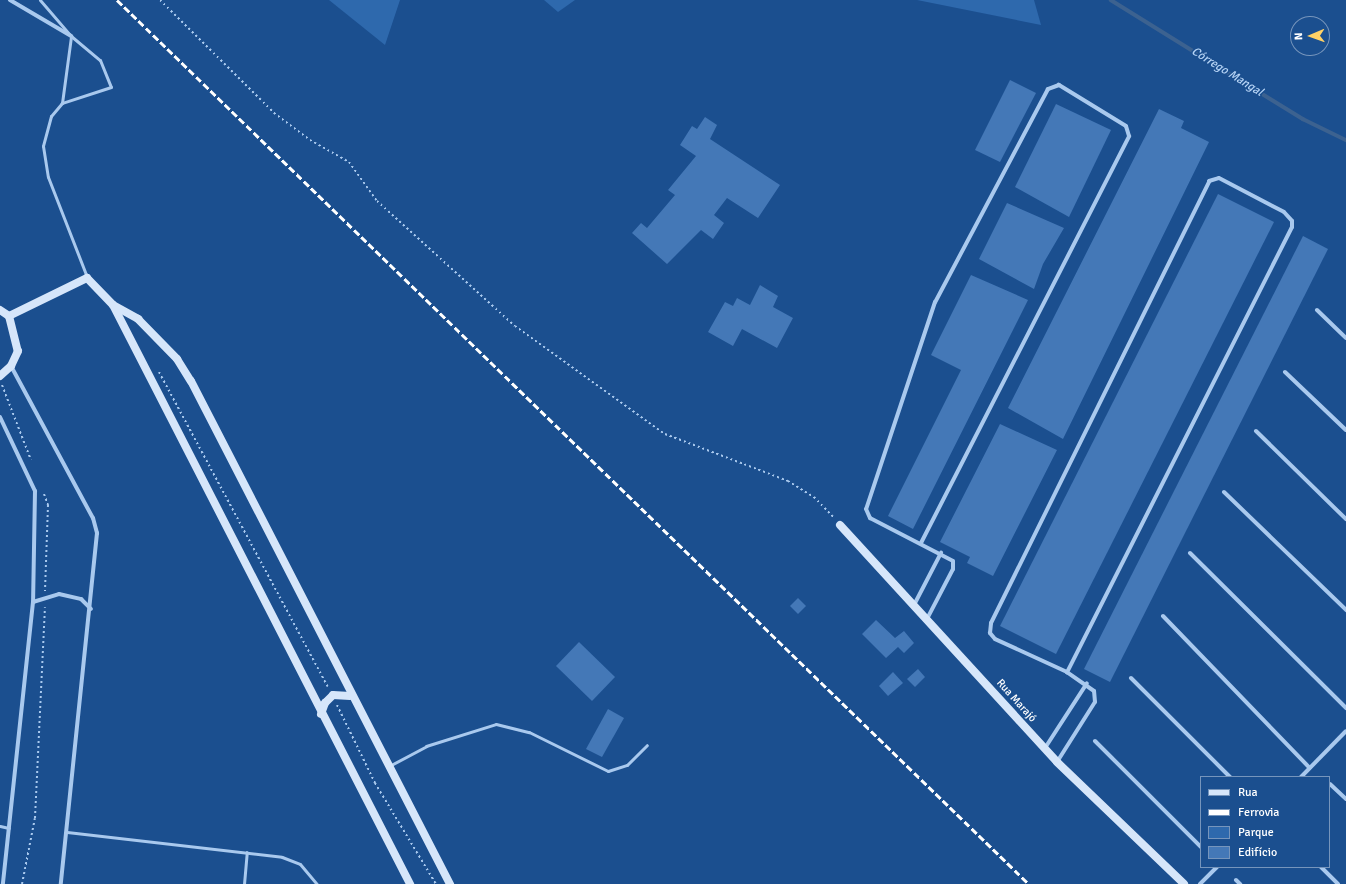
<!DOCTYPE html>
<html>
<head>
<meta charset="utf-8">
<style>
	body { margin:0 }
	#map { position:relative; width:1346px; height:884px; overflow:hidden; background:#1b4f8f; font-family:Signika,sans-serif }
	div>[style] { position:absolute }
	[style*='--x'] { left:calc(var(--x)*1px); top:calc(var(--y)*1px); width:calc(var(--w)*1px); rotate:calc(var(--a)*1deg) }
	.green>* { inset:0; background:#2e69ad }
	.stream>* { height:3.5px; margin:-1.75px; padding:0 1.75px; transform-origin:1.75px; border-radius:1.75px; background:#3c6290 }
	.building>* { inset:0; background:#4478b7 }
	.path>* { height:2px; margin-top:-1px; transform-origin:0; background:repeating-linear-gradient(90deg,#a9c9ee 0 2px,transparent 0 5px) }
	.lane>* { height:3px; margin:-1.5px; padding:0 1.5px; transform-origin:1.5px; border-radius:1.5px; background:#a9c9ee }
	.street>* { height:4px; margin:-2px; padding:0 2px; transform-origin:2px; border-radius:2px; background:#a9c9ee }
	.secondary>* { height:8px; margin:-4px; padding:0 4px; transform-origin:4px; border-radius:4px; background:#d6e6fa }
	.rail>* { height:3px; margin-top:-1.5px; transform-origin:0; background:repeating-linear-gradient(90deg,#fff 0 7px,transparent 0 10px) }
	span { translate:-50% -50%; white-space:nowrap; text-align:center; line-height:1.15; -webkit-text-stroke:3px #1b4f8f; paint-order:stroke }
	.street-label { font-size:11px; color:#fff }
	.water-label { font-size:12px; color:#b5d3f5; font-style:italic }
	.legend { position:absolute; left:1200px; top:776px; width:130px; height:92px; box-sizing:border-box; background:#1b4f8f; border:1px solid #7695bc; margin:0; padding:5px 7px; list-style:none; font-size:12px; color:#fff }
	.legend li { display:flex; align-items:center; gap:8px; height:20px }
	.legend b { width:20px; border:1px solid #7695bc }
	.north { position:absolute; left:1290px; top:16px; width:40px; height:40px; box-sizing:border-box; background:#1b4f8f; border:1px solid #7695bc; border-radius:50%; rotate:268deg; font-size:11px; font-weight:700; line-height:16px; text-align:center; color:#fff }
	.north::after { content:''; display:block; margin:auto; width:14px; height:18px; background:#ffd166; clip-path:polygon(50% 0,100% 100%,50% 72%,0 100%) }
</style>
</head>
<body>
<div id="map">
	<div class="green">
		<div style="clip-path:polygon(329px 0,400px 0,385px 45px)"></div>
		<div style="clip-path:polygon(544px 0,575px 0,558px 12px)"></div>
		<div style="clip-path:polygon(917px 0,1034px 0,1041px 25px)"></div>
	</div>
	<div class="stream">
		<div style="--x:1111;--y:0;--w:226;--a:31.8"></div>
		<div style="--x:1303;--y:119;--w:48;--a:26"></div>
	</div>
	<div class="building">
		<div style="clip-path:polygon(1010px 80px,1036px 93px,1000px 162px,975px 150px)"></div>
		<div style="clip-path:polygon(1056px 104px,1111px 130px,1069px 217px,1015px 187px)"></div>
		<div style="clip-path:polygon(1159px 109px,1184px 121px,1181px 128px,1209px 142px,1063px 439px,1008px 408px)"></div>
		<div style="clip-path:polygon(705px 117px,717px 125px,710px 139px,780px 185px,758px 218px,727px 198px,714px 215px,724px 223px,713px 239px,701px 230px,667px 264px,632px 233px,641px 223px,647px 228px,675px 195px,668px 190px,696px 156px,680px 145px,692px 126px,697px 129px)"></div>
		<div style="clip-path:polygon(1218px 194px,1274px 222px,1056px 654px,1000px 626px)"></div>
		<div style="clip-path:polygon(1007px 203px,1064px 228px,1043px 264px,1034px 289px,979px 259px)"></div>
		<div style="clip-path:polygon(1303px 236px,1328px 249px,1110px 682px,1084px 669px)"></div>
		<div style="clip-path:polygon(971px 275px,1028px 300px,913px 529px,888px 516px,961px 370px,931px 355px)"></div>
		<div style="clip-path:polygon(760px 285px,778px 296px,773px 307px,793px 318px,777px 348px,742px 329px,733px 346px,708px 332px,725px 302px,733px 306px,737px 298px,750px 305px)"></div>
		<div style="clip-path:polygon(1000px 424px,1057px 450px,993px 576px,967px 563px,970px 557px,940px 542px)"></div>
		<div style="clip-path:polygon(798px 598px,806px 606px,798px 614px,790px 606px)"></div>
		<div style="clip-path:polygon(876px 620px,895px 638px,904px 631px,914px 643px,904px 653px,898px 647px,886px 658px,862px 634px)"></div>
		<div style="clip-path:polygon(579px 642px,615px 677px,592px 701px,556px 666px)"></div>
		<div style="clip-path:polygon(918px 669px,925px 677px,915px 687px,907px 679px)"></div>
		<div style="clip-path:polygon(893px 672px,903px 683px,888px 696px,879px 686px)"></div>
		<div style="clip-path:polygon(608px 709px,624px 718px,602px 757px,586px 749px)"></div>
	</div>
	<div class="path">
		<div style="--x:160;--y:0;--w:161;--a:44.7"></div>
		<div style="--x:274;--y:113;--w:45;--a:36.9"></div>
		<div style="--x:310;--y:140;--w:45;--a:29.4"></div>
		<div style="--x:349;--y:162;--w:48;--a:54.3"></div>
		<div style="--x:377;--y:201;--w:186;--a:42.2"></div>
		<div style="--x:515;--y:326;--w:185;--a:35.8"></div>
		<div style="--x:665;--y:434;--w:132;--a:20.9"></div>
		<div style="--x:788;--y:481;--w:31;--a:32"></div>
		<div style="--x:814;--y:497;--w:29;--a:46"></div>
		<div style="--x:159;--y:372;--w:357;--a:61.8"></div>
		<div style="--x:2;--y:385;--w:80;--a:68.9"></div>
		<div style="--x:44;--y:494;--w:12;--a:70"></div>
		<div style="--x:48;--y:505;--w:86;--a:92"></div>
		<div style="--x:337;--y:705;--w:87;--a:64"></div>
		<div style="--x:375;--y:783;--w:118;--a:58.9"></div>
		<div style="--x:22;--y:884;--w:67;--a:-78.9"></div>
		<div style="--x:35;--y:818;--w:211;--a:-87.3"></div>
	</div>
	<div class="lane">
		<div style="--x:40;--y:0;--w:48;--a:49.3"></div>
		<div style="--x:71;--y:36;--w:38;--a:40"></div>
		<div style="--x:100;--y:60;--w:29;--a:68"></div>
		<div style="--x:111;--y:87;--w:52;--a:161.9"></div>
		<div style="--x:62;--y:103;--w:17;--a:130"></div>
		<div style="--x:51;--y:116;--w:31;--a:105"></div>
		<div style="--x:43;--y:146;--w:31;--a:81"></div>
		<div style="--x:48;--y:177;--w:107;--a:68.7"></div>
		<div style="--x:62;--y:103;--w:68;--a:-82.3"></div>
		<div style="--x:391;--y:765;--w:40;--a:-28"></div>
		<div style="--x:426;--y:746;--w:73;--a:-17.4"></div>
		<div style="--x:496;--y:724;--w:34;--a:14"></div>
		<div style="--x:529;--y:732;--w:88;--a:26.3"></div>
		<div style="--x:608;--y:771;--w:20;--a:-18"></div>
		<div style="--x:627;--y:765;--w:28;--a:-45"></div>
		<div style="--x:0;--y:826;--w:9;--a:13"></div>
		<div style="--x:67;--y:832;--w:216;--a:6.6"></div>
		<div style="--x:282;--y:857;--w:19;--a:21"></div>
		<div style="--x:300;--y:864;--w:26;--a:50"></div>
		<div style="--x:244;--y:884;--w:32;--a:-85"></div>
	</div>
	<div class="street">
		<div style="--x:10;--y:0;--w:71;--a:30.5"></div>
		<div style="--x:1317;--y:310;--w:40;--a:44"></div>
		<div style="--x:11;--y:366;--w:173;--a:61.7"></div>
		<div style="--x:93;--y:518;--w:16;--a:75"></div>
		<div style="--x:97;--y:533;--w:353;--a:95.9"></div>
		<div style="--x:1285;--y:372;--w:84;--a:43.6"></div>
		<div style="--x:0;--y:417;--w:82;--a:64.7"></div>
		<div style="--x:35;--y:491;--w:111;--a:91"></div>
		<div style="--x:33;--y:602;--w:284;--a:96.1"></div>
		<div style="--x:1256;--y:431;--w:126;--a:44.4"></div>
		<div style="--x:1224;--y:492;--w:170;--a:44"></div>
		<div style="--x:921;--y:543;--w:457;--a:-62.9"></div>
		<div style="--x:1129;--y:136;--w:10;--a:-107"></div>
		<div style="--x:1126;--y:126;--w:79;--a:-148.5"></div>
		<div style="--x:1059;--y:85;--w:12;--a:160"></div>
		<div style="--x:1048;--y:89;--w:241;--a:117.9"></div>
		<div style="--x:935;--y:302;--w:218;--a:108.4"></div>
		<div style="--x:866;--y:509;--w:10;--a:66"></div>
		<div style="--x:870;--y:518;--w:93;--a:27.4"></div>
		<div style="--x:953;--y:561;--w:8;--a:90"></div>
		<div style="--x:953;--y:569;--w:56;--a:117.5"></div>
		<div style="--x:1190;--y:553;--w:220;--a:44.8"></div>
		<div style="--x:33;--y:602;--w:27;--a:-17"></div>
		<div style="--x:59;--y:594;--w:23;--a:13"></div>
		<div style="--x:81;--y:599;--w:14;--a:45"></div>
		<div style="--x:914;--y:605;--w:59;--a:-62.6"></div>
		<div style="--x:1163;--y:616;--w:211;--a:46"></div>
		<div style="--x:1131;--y:678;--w:140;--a:45"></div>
		<div style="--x:1095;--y:741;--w:150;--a:45"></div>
		<div style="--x:1045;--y:748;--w:77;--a:-57.1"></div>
		<div style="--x:1057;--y:762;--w:71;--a:-57.7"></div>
		<div style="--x:1095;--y:702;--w:11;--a:-95"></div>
		<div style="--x:1094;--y:691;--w:33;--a:-145"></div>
		<div style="--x:1067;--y:672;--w:79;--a:-155.4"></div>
		<div style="--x:995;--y:639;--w:8;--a:-130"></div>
		<div style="--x:990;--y:633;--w:10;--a:-84"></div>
		<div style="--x:991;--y:623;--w:493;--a:-63.7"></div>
		<div style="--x:1209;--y:181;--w:10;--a:-17"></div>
		<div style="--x:1219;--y:178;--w:73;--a:27.6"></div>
		<div style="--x:1284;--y:212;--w:12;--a:48"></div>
		<div style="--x:1292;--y:221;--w:6;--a:90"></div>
		<div style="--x:1292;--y:227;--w:499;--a:116.8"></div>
		<div style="--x:1301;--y:777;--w:64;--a:-45.6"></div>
		<div style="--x:1330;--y:784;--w:22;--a:43"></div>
		<div style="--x:1321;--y:867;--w:24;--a:45"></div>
		<div style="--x:1236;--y:880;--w:6;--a:45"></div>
		<div style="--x:1200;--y:884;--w:24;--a:-45"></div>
	</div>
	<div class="secondary">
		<div style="--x:113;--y:305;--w:29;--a:29"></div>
		<div style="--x:138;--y:319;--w:56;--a:45.7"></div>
		<div style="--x:177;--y:359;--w:26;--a:58"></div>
		<div style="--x:191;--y:381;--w:566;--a:62.76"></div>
		<div style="--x:0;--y:310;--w:11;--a:34"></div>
		<div style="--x:9;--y:316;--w:36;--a:76"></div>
		<div style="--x:18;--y:351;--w:17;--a:115"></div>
		<div style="--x:11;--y:366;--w:15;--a:138"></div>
		<div style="--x:9;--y:316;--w:87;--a:-26"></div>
		<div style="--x:87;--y:278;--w:37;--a:46"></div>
		<div style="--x:113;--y:305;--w:651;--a:62.84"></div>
		<div style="--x:840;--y:525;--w:321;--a:47.5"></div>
		<div style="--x:1057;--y:762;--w:176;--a:43.8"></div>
		<div style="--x:321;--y:714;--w:12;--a:-70"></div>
		<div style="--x:325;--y:703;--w:11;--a:-45"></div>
		<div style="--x:333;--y:695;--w:17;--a:3"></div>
	</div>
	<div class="rail">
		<div style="--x:117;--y:0;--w:1270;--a:44.11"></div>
	</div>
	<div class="street-label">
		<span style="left:1016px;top:701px;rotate:48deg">Rua Marajó</span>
	</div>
	<div class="water-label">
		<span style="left:1227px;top:72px;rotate:32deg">Córrego Mangal</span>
	</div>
	<ul class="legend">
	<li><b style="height:5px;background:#d6e6fa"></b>Rua</li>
	<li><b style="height:5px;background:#fff"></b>Ferrovia</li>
	<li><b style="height:11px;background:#2e69ad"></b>Parque</li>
	<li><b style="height:11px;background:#4478b7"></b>Edifício</li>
	</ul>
	<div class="north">N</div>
</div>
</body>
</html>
